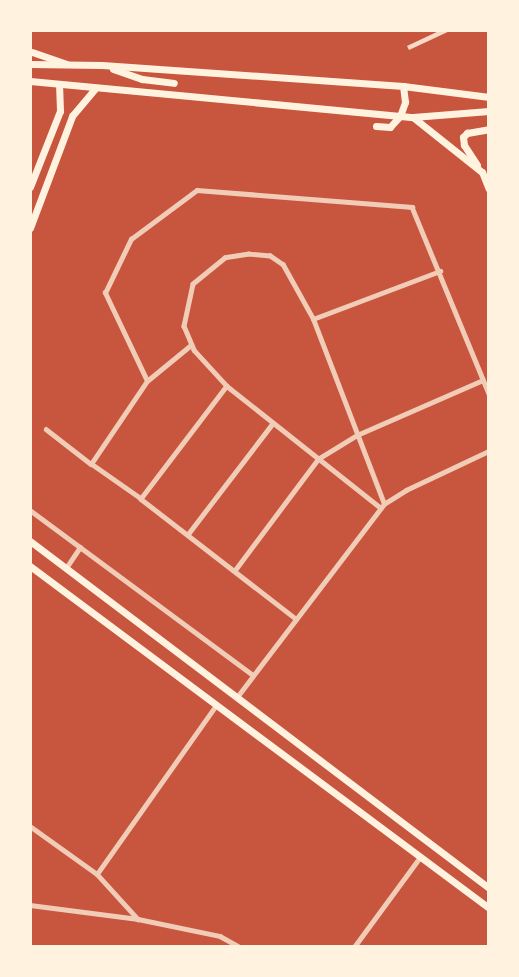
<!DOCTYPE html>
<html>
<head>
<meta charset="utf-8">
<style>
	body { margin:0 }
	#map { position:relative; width:519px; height:977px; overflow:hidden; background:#c8553d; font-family:Poppins,sans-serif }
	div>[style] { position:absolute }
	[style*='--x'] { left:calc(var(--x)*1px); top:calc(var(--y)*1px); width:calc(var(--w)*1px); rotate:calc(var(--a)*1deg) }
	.building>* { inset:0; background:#f7dbc8 }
	.minor>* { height:4.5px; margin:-2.25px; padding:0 2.25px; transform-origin:2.25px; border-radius:2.25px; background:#f1ccb7 }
	.secondary>* { height:7px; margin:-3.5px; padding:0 3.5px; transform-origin:3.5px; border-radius:3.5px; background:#fff3e0 }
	span { translate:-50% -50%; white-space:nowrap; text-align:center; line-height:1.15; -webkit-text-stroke:4.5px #fff3e0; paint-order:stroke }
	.frame { position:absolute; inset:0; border:32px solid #fff3e0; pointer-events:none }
</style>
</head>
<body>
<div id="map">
	<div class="building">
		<div style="clip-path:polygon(441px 30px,452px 30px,409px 50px,407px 46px)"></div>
	</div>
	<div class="minor">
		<div style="--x:313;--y:319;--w:62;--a:-119.1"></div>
		<div style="--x:283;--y:265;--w:16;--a:-145"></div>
		<div style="--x:270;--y:256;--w:21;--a:-175"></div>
		<div style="--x:249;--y:254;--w:24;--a:171"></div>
		<div style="--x:225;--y:258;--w:41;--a:140.9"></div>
		<div style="--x:193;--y:284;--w:43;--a:102.1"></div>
		<div style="--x:184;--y:326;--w:26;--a:67"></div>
		<div style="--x:194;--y:350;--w:49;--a:47.5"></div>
		<div style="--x:227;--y:386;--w:196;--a:38.4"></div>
		<div style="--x:147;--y:381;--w:57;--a:-39.3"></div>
		<div style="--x:227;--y:386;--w:142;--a:127.3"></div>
		<div style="--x:141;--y:499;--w:196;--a:37.7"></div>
		<div style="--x:46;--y:429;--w:57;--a:37.9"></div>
		<div style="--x:141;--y:499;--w:61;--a:-145"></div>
		<div style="--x:91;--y:464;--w:100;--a:-56"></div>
		<div style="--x:147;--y:381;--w:98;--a:-115.5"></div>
		<div style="--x:105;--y:293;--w:60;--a:-64.3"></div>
		<div style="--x:131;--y:239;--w:82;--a:-36.6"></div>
		<div style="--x:197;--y:190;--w:216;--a:4.5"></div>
		<div style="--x:412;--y:207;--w:202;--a:67.6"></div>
		<div style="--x:384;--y:504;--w:198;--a:-111"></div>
		<div style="--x:313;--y:319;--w:136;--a:-20.7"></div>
		<div style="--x:30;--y:510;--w:277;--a:36.5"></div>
		<div style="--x:188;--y:534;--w:138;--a:-52.6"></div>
		<div style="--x:66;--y:568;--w:25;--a:-56"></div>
		<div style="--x:235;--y:570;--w:139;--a:-53.2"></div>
		<div style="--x:318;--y:459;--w:46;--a:-31.6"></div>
		<div style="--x:357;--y:435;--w:137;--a:-23.6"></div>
		<div style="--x:237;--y:697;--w:243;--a:-52.7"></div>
		<div style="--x:384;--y:504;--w:26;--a:-32"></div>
		<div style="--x:406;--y:490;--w:92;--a:-25.2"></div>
		<div style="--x:30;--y:826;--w:82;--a:35.6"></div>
		<div style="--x:97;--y:874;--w:61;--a:47.7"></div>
		<div style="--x:97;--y:874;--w:207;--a:-54.8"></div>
		<div style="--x:30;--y:905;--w:109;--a:7.4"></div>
		<div style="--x:138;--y:919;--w:84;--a:11.7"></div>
		<div style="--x:220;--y:936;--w:23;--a:29"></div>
		<div style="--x:354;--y:947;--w:112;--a:-53.7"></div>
	</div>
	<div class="secondary">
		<div style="--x:32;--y:52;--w:36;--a:19"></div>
		<div style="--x:30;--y:64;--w:72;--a:0.8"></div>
		<div style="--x:102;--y:65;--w:302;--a:4"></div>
		<div style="--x:403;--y:86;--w:87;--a:7.3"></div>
		<div style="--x:113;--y:69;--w:31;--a:19"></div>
		<div style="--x:142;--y:79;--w:32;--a:7"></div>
		<div style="--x:30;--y:81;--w:385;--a:5.4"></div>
		<div style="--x:413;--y:117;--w:76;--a:-4.5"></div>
		<div style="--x:414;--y:118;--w:87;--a:38.5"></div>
		<div style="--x:482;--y:172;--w:18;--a:68"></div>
		<div style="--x:376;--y:126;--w:14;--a:4"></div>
		<div style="--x:390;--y:127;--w:15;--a:-48"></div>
		<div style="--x:400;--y:116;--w:15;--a:-70"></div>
		<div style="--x:405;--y:102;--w:16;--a:-97"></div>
		<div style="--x:477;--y:165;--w:24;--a:-123"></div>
		<div style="--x:464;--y:145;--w:8;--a:-97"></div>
		<div style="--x:463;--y:137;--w:6;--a:-45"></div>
		<div style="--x:467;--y:133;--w:22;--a:-10"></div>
		<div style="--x:30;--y:187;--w:82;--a:-68.5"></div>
		<div style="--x:60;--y:111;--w:26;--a:-92"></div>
		<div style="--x:30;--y:228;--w:120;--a:-69.4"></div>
		<div style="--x:72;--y:116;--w:35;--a:-50"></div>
		<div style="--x:30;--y:541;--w:575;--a:37.09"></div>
		<div style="--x:30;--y:566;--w:572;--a:36.69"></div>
	</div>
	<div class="frame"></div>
</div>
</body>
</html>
